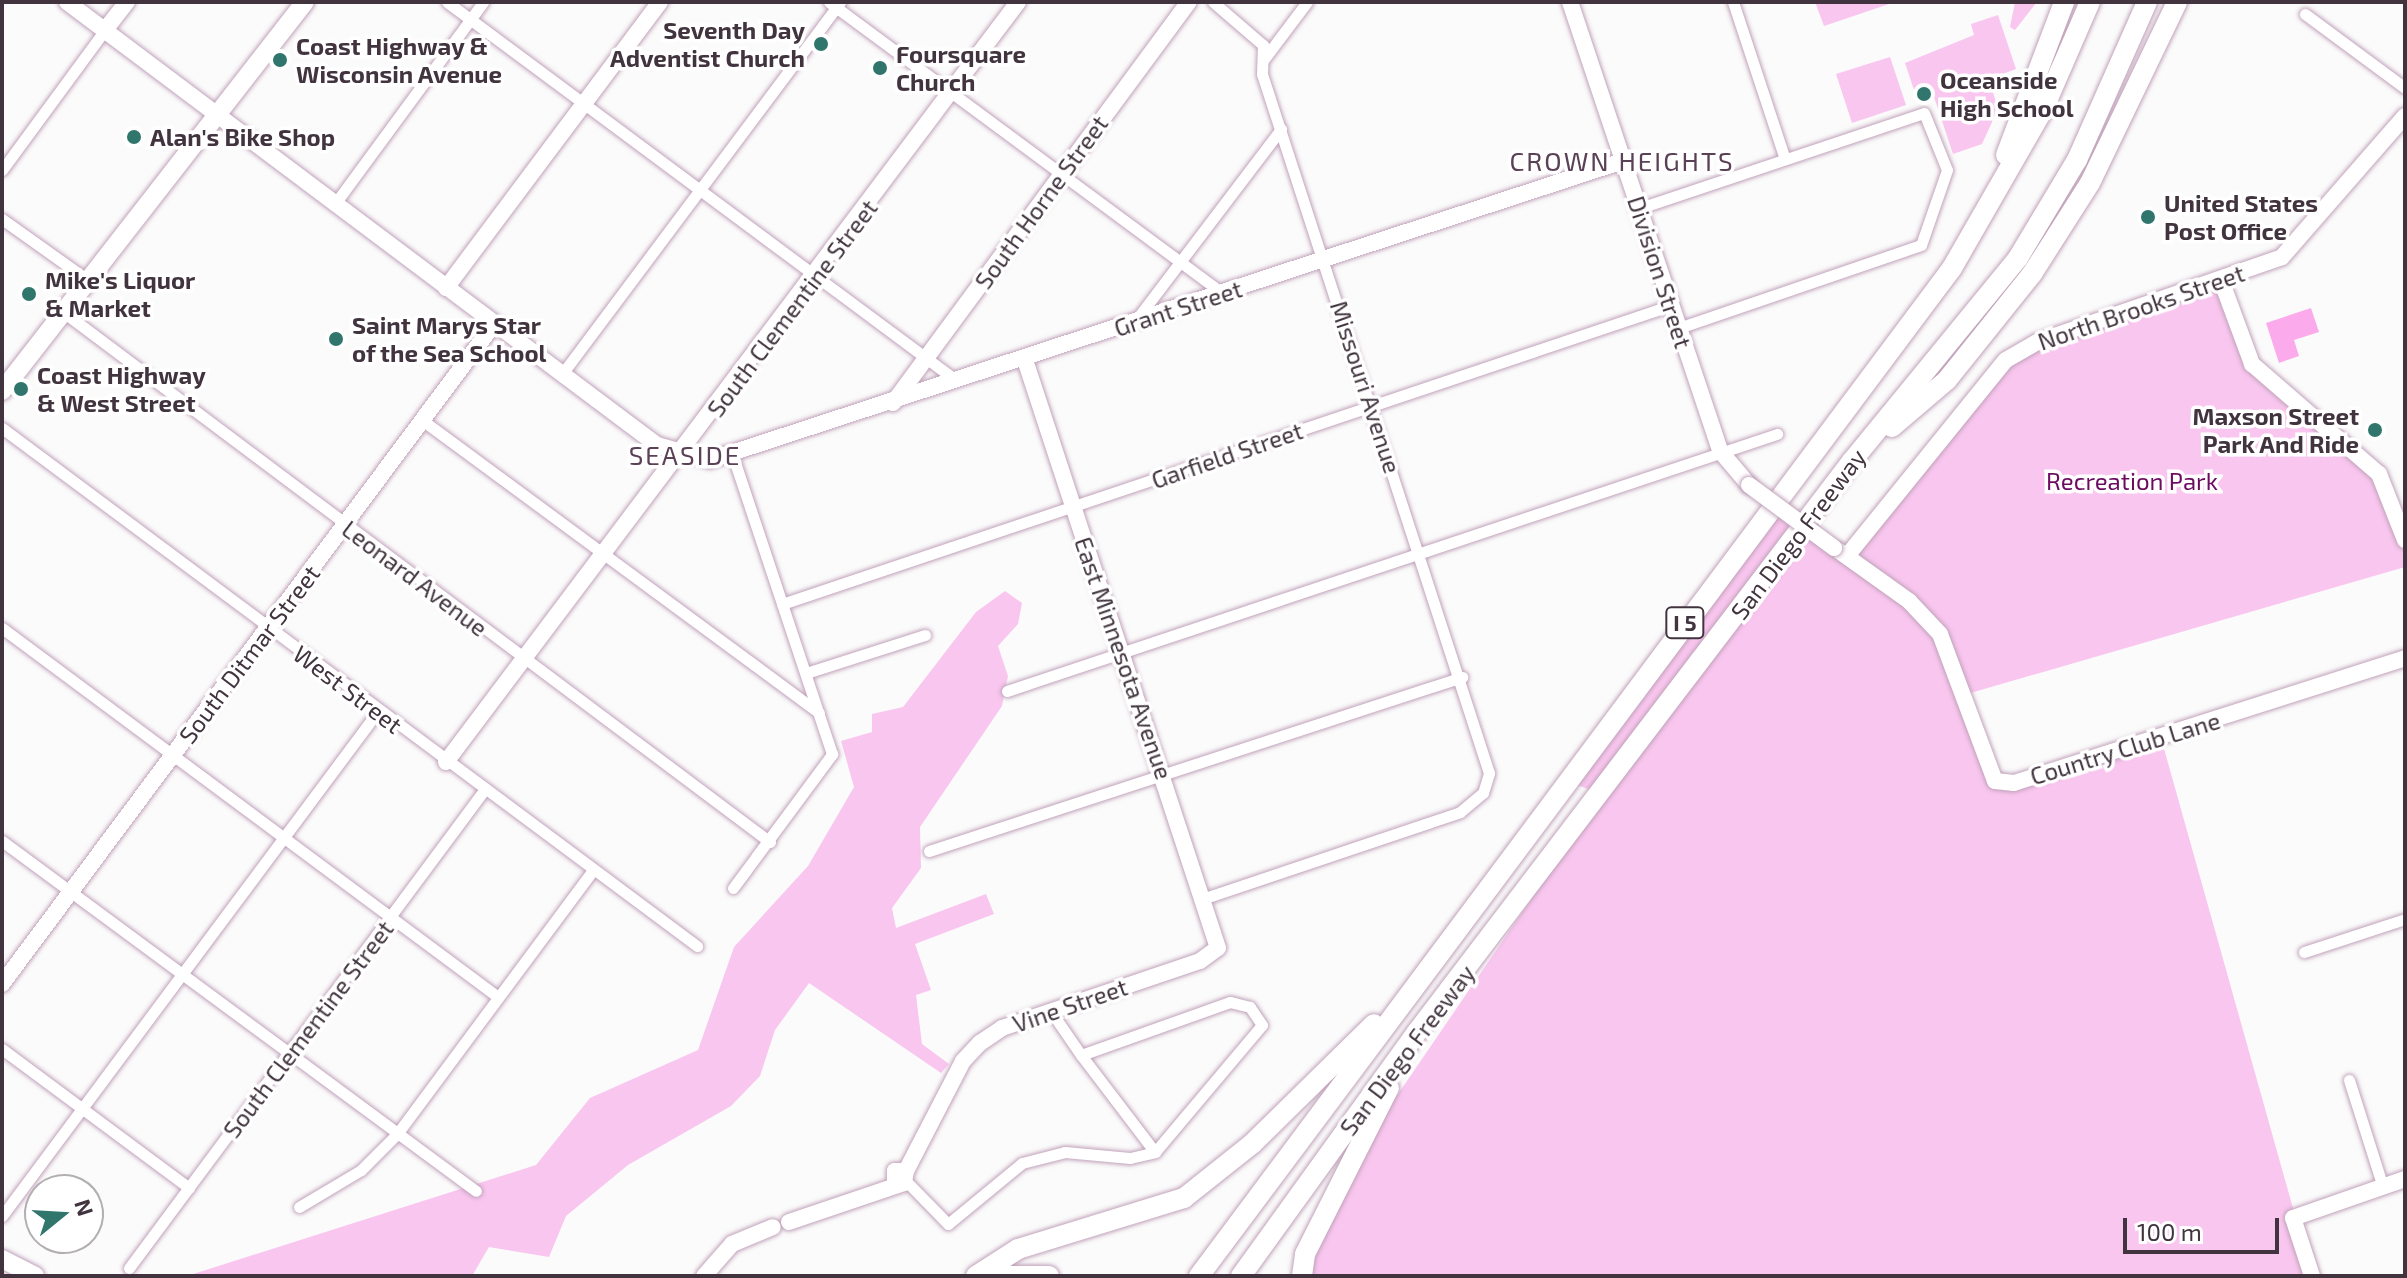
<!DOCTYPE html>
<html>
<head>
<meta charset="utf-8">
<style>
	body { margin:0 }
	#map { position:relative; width:2407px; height:1278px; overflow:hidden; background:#fbfbfb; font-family:"Exo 2",sans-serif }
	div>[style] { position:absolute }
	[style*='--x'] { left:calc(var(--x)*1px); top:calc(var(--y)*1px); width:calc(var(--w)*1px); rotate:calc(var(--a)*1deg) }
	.green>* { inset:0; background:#f9c6ef }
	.water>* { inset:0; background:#fbabec }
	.roads { filter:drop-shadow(0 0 2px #c1a2ba) drop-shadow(0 0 2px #c1a2ba) }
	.street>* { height:11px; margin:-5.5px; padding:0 5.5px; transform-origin:5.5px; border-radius:5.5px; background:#fff }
	.secondary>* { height:16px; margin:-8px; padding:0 8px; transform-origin:8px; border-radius:8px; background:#fff }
	.primary>* { height:18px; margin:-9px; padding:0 9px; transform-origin:9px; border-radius:9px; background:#fff }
	.highway>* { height:20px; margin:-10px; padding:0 10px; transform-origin:10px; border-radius:10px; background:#fff }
	.bridges { filter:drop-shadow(0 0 2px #c1a2ba) drop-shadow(0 0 2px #c1a2ba) }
	.secondary-bridge>* { height:16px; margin:-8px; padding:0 8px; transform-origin:8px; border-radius:8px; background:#fff }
	.dots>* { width:22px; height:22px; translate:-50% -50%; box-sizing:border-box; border:4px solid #fff; border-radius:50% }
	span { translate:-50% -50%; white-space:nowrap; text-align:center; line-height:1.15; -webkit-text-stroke:7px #fff; paint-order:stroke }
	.shield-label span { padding:2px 6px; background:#fff; border:2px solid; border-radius:6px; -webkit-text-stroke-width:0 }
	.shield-label { font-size:22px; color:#41343e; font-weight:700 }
	.poi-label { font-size:24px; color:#41343e; font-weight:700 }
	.right { translate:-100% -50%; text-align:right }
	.left { translate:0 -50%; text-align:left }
	.street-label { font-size:24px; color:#41343e }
	.park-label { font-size:24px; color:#6b0c61 }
	.neighbourhood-label { font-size:26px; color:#5b4156; letter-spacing:2px }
	.frame { position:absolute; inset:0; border:4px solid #41343e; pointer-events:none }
	.north { position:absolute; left:24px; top:1174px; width:80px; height:80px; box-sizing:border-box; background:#fff; border:2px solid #b3aeb2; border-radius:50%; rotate:72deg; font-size:22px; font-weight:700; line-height:32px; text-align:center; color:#41343e }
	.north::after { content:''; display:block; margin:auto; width:28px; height:36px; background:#30766d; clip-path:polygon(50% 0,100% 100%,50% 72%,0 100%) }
	.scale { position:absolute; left:2123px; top:1218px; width:156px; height:36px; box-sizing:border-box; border:4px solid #41343e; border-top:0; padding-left:10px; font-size:24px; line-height:28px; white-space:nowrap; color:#41343e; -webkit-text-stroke:6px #fff; paint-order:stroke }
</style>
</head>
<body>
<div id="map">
	<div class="green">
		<div style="clip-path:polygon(1815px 2px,1895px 2px,1824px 26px)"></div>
		<div style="clip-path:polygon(2015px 2px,2037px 2px,2015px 30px,2010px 27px)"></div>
		<div style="clip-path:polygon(1998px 15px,2016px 69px,1989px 79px,1998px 109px,1982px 144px,1953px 154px,1934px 97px,1918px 102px,1905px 63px,1974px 35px,1971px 24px)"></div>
		<div style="clip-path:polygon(1890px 57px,1906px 105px,1852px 123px,1836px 74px)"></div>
		<div style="clip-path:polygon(2222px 284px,2249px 362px,2364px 461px,2405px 540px,2405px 567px,1967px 694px,1998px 779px,2161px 738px,2312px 1276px,1302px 1276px,1368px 1138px,1603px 794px,1562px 780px,1771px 505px,1849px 550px,2017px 356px)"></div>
		<div style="clip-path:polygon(1005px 591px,1022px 603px,1018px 624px,998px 646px,1008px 676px,1002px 706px,920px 827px,921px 868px,892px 908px,896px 928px,986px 894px,994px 914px,915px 944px,931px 990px,916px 995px,922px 1044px,949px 1064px,941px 1073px,809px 983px,775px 1030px,760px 1076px,731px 1106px,628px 1165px,566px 1216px,549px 1257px,489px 1247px,472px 1276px,187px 1276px,536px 1165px,590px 1098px,698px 1050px,734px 947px,808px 866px,854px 787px,841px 741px,872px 732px,872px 714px,903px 707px,976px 612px)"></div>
	</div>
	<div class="water">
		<div style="clip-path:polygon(2311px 308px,2319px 332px,2294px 340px,2299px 356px,2279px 363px,2266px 323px)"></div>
	</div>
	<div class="roads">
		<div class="street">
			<div style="--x:447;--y:2;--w:635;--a:36.62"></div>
			<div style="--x:829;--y:2;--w:489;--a:36.5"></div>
			<div style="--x:1733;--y:2;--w:165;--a:71.7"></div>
			<div style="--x:2305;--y:14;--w:124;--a:36.5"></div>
			<div style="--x:1264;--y:59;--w:71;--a:-53"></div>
			<div style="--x:2;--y:170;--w:174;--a:-53.7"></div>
			<div style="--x:334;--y:205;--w:252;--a:-53.7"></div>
			<div style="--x:1640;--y:208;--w:299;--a:-18.5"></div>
			<div style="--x:1924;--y:113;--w:61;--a:68"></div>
			<div style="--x:1947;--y:170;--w:79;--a:109.1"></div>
			<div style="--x:1921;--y:245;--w:257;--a:161.1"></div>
			<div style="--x:2;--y:219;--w:103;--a:35.5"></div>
			<div style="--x:62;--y:311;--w:885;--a:36.87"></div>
			<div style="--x:1136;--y:320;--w:240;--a:-52.8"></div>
			<div style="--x:562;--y:374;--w:464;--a:-53.2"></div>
			<div style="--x:422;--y:420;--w:493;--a:36.4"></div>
			<div style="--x:2;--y:428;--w:867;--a:36.7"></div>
			<div style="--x:782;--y:604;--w:939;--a:-18.57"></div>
			<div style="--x:2;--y:628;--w:618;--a:36.65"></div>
			<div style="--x:806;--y:673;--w:125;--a:-17.7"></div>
			<div style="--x:1007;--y:691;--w:812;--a:-18.46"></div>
			<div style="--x:2;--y:841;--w:589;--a:36.44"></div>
			<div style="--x:929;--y:851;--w:561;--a:-18.08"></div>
			<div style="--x:733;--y:888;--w:167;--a:-53.5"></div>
			<div style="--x:832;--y:754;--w:314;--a:-108.4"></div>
			<div style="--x:1205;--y:898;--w:269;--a:-18.6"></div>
			<div style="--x:1460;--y:812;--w:30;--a:-40"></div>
			<div style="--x:1483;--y:793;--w:21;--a:-73"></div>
			<div style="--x:1489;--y:773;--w:735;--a:-107.99"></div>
			<div style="--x:1262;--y:74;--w:29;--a:-88"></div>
			<div style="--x:1263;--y:45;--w:66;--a:-139.3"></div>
			<div style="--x:2304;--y:952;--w:106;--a:-18.1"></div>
			<div style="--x:1050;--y:1010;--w:55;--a:55.4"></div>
			<div style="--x:1081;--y:1055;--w:122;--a:52.7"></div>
			<div style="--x:1155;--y:1152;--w:166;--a:-49.9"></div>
			<div style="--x:1262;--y:1025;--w:22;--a:-124"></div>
			<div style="--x:1250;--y:1007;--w:21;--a:-166"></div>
			<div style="--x:1230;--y:1002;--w:158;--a:160.4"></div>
			<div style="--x:2;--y:1049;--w:233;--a:36.6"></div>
			<div style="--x:2349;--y:1080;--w:112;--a:72.4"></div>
			<div style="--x:906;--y:1181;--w:60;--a:45.7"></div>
			<div style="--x:948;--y:1224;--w:96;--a:-39.5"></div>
			<div style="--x:1022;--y:1163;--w:44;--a:-14.3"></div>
			<div style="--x:1065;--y:1152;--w:65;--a:5.3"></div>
			<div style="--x:1130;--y:1158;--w:26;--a:-13"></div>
			<div style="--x:299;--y:1207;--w:72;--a:-30.8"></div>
			<div style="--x:361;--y:1170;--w:51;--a:-45"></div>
			<div style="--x:397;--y:1134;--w:329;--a:-53.4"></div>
			<div style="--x:2;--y:1216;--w:630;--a:-53.33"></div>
			<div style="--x:129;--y:1268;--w:597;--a:-53.38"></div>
		</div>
		<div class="secondary">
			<div style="--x:67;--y:2;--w:738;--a:36.9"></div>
			<div style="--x:657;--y:445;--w:55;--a:15.8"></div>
			<div style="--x:710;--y:460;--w:961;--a:-18.13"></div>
			<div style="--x:1570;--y:2;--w:475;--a:71.5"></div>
			<div style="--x:1721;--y:452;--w:43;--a:49.7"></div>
			<div style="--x:105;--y:30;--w:36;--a:-52"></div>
			<div style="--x:2221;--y:280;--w:90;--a:69.7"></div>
			<div style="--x:2252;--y:364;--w:168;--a:40.9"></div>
			<div style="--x:2379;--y:474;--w:71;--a:68.5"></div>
			<div style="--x:446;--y:288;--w:357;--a:-53.2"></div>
			<div style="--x:893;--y:403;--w:498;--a:-53.6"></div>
			<div style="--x:1839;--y:551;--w:86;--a:35.5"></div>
			<div style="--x:1909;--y:601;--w:45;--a:46.8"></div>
			<div style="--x:1940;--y:634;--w:157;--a:69.5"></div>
			<div style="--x:1995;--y:781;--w:19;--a:6"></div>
			<div style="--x:2014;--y:783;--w:410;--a:-17.7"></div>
			<div style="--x:1847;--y:556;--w:252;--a:-51"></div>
			<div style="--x:2006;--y:360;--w:36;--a:-30"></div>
			<div style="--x:2037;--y:342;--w:259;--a:-19.1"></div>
			<div style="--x:2282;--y:257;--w:187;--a:-48.9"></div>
			<div style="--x:446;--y:762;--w:951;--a:-53.03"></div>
			<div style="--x:2;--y:984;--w:823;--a:-53.3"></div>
			<div style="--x:906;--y:1171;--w:124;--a:-62.6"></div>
			<div style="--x:963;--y:1061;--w:25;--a:-47"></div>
			<div style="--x:980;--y:1043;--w:27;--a:-34"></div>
			<div style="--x:1002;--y:1028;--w:209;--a:-18.7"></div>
			<div style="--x:1200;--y:961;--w:22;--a:-36"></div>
			<div style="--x:1218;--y:948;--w:619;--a:-108.17"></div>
			<div style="--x:789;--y:1222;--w:121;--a:-18.7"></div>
			<div style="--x:904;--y:1183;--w:12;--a:-81"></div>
			<div style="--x:906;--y:1171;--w:11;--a:180"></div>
			<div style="--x:895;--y:1171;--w:11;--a:90"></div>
			<div style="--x:704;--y:1276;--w:43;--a:-48.8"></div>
			<div style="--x:732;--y:1244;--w:44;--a:-22.5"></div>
			<div style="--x:2312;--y:1276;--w:61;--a:-108.1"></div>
			<div style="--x:2293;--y:1218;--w:119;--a:-19.2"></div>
		</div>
		<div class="primary">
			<div style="--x:2;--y:391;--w:493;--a:-52.1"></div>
			<div style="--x:2;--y:1259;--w:37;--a:27"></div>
		</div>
		<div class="highway">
			<div style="--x:2006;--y:155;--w:164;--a:-69.2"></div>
			<div style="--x:1892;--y:427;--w:72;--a:-40.5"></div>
			<div style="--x:1947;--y:380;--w:136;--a:-51.3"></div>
			<div style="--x:2032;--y:274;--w:108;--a:-57.5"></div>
			<div style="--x:2090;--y:183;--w:201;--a:-64.3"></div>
			<div style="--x:976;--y:1276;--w:50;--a:-32.7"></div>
			<div style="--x:1018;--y:1249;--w:174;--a:-17.1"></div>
			<div style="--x:1184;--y:1198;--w:87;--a:-38.5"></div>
			<div style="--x:1252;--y:1144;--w:171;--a:-44.5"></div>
			<div style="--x:1006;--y:1276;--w:43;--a:0"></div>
			<div style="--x:1199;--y:1276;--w:1258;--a:-53.24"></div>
			<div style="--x:1952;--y:268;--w:182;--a:-60.1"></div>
			<div style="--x:2043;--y:110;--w:118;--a:-66.5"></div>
			<div style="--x:1241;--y:1276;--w:301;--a:-54.2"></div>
			<div style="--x:1417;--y:1032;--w:718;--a:-52.7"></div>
			<div style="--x:1852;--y:461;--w:262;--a:-50.7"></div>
			<div style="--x:2018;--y:258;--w:114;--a:-59"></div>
			<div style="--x:2077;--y:160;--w:173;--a:-66.1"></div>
			<div style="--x:1302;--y:1276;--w:22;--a:-82"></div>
			<div style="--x:1305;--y:1254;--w:186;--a:-63.2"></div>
		</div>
	</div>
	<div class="bridges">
		<div class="secondary-bridge">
			<div style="--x:1749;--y:485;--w:106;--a:36.5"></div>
		</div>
	</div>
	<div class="dots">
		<div style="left:821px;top:44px;background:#30766d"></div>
		<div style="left:280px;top:60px;background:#30766d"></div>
		<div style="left:880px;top:68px;background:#30766d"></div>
		<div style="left:1924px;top:94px;background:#30766d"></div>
		<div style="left:134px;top:137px;background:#30766d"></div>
		<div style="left:2148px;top:217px;background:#30766d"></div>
		<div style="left:29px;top:294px;background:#30766d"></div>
		<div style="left:336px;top:339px;background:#30766d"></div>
		<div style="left:21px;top:389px;background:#30766d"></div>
		<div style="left:2375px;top:430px;background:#30766d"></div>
	</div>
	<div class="shield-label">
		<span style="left:1685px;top:623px">I 5</span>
	</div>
	<div class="poi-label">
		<span class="right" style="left:805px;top:44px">Seventh Day<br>Adventist Church</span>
		<span class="left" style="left:296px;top:60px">Coast Highway &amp;<br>Wisconsin Avenue</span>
		<span class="left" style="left:896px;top:68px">Foursquare<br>Church</span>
		<span class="left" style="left:1940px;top:94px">Oceanside<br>High School</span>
		<span class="left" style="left:150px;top:137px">Alan's Bike Shop</span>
		<span class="left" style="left:2164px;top:217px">United States<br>Post Office</span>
		<span class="left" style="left:45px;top:294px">Mike's Liquor<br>&amp; Market</span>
		<span class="left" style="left:352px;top:339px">Saint Marys Star<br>of the Sea School</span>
		<span class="left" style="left:37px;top:389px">Coast Highway<br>&amp; West Street</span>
		<span class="right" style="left:2359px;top:430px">Maxson Street<br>Park And Ride</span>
	</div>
	<div class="street-label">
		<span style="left:1041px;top:202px;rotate:-54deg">South Horne Street</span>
		<span style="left:1660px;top:272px;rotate:72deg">Division Street</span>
		<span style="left:2141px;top:307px;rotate:-19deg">North Brooks Street</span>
		<span style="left:792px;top:308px;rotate:-53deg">South Clementine Street</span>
		<span style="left:1178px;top:308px;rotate:-18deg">Grant Street</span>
		<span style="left:1366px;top:387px;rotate:72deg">Missouri Avenue</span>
		<span style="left:1227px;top:455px;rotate:-19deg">Garfield Street</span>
		<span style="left:1798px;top:534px;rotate:-53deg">San Diego Freeway</span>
		<span style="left:415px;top:578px;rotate:37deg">Leonard Avenue</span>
		<span style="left:249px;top:654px;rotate:-53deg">South Ditmar Street</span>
		<span style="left:1124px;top:658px;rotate:71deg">East Minnesota Avenue</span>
		<span style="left:348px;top:689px;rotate:37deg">West Street</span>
		<span style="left:2125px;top:748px;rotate:-17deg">Country Club Lane</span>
		<span style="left:1070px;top:1005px;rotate:-19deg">Vine Street</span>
		<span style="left:308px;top:1029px;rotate:-53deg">South Clementine Street</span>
		<span style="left:1407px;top:1050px;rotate:-53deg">San Diego Freeway</span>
	</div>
	<div class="park-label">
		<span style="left:2132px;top:481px">Recreation Park</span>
	</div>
	<div class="neighbourhood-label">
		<span style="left:1622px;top:161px">CROWN HEIGHTS</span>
		<span style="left:685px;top:455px">SEASIDE</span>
	</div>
	<div class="frame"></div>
	<div class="north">N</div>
	<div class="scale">100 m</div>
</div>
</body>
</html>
